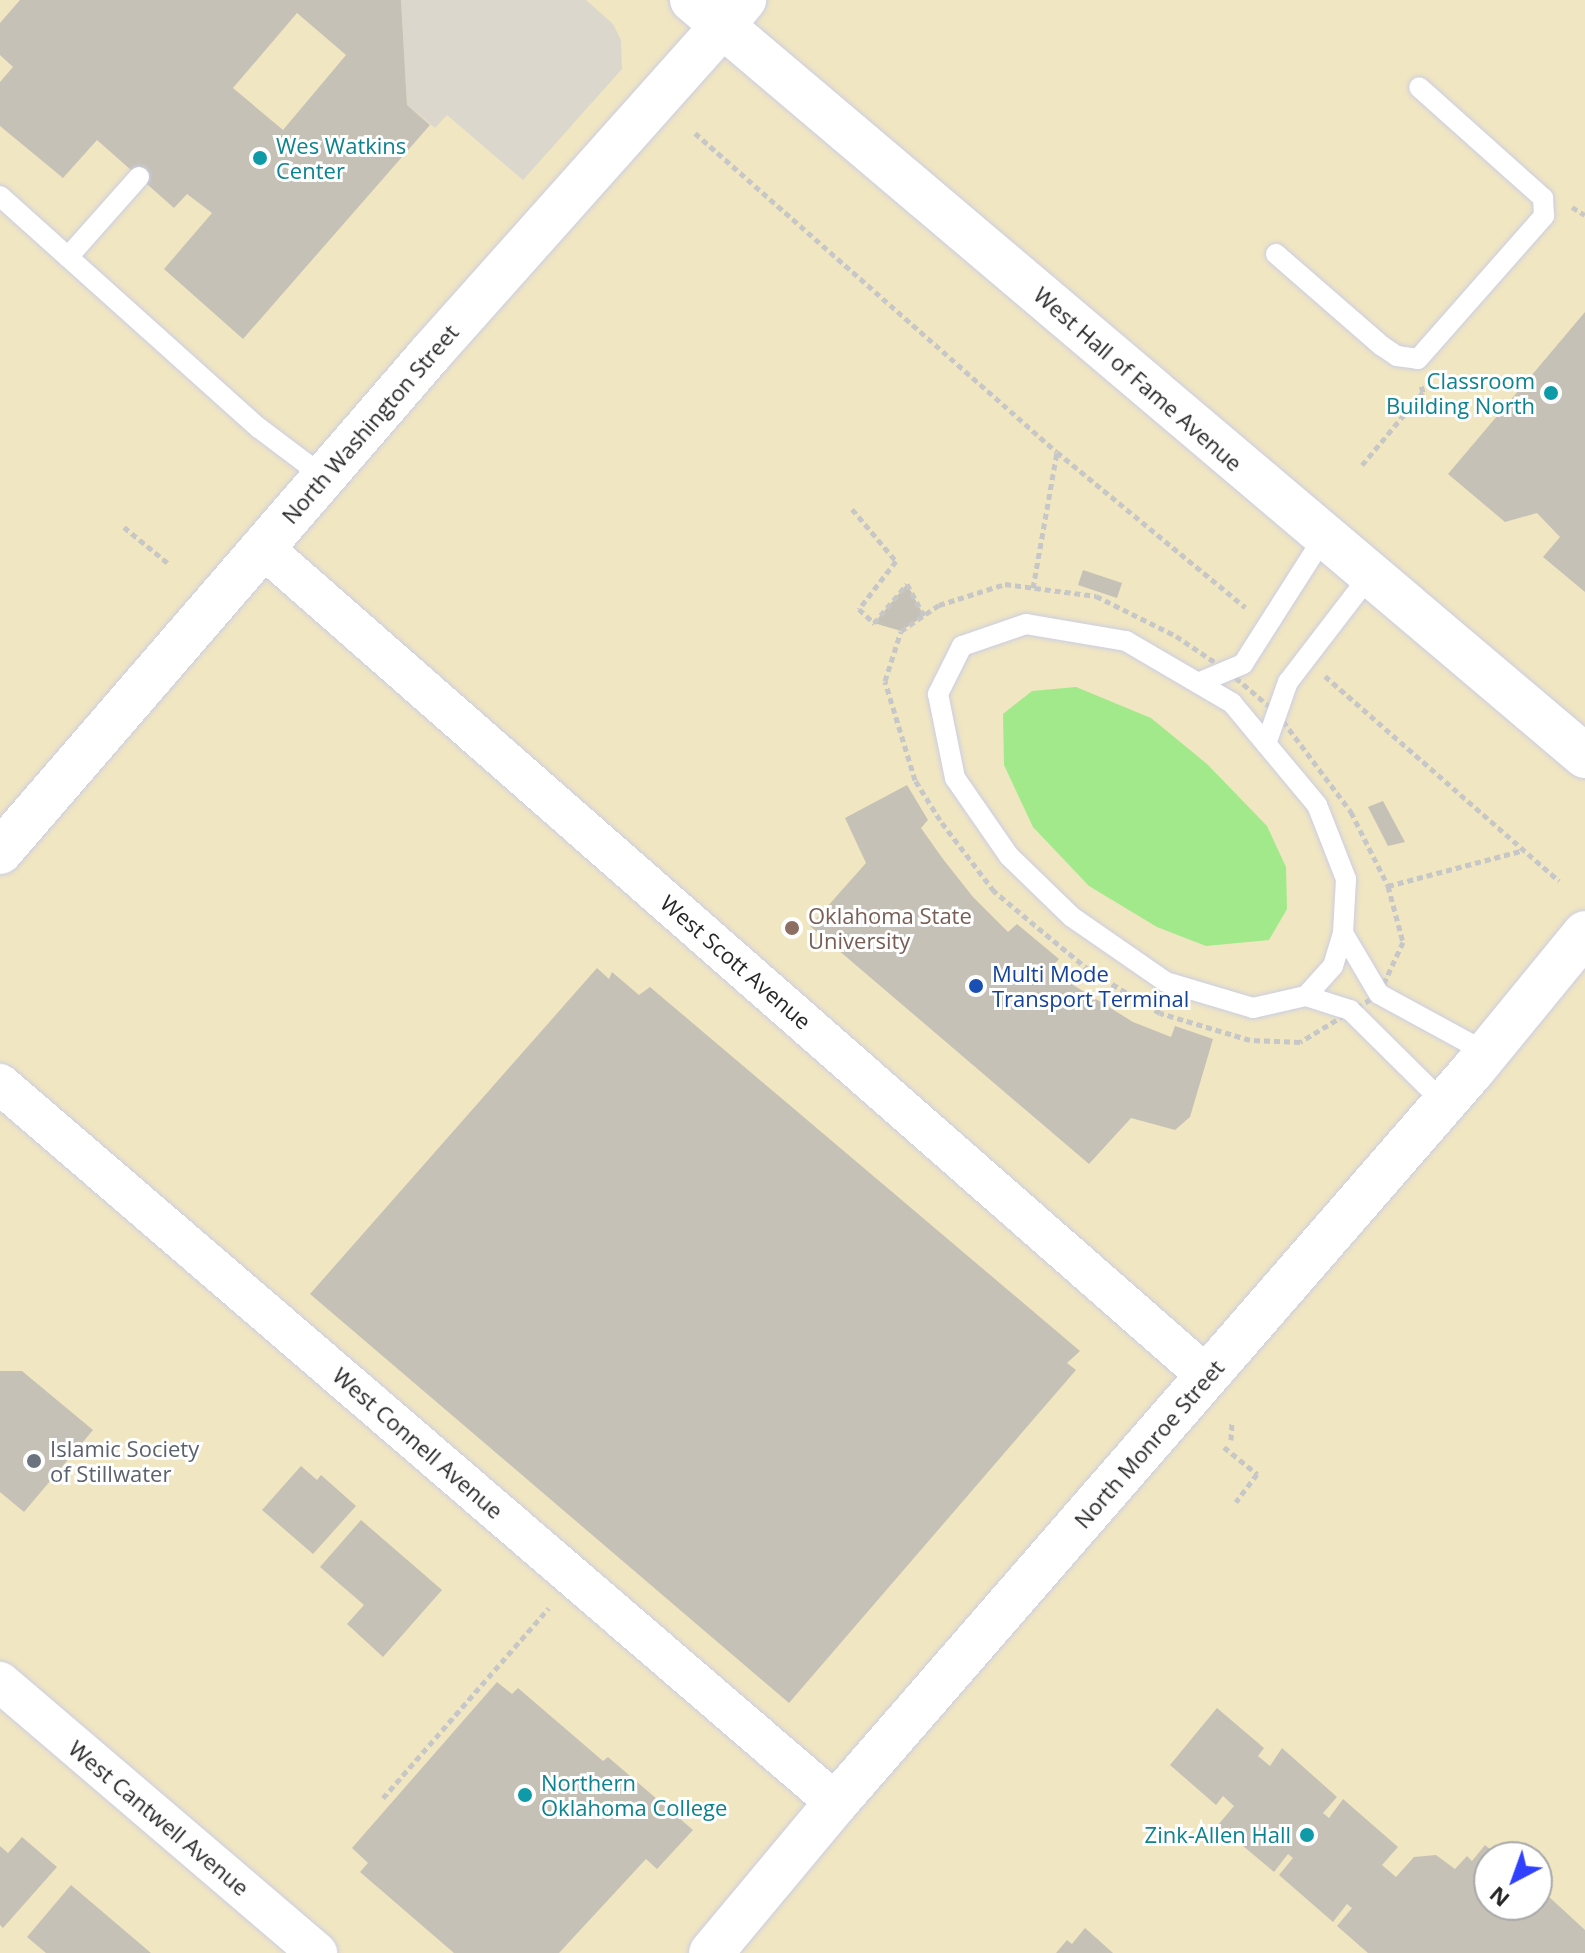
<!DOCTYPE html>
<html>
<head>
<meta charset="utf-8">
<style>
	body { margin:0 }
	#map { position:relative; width:1585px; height:1953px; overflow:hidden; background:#ebe4d6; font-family:"Open Sans",sans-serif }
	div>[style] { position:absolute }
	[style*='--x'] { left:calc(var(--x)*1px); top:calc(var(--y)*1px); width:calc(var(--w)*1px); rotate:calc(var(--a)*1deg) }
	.education>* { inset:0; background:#f0e6c2 }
	.green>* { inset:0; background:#a1e98b }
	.plaza>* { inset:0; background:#dbd7cd }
	.building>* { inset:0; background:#c6c1b6 }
	.path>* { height:5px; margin-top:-2.5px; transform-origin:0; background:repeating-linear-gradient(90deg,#c7c7c7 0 6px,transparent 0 10px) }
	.roads { filter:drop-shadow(0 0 2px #cbcde2) drop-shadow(0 0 2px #cbcde2) }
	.service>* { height:20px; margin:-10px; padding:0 10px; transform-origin:10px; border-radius:10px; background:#fff }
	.minor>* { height:40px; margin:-20px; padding:0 20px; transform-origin:20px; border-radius:20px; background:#fff }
	.tertiary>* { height:44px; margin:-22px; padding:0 22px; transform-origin:22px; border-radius:22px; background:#fff }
	.secondary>* { height:44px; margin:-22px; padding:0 22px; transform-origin:22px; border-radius:22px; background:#fff }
	.dots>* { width:22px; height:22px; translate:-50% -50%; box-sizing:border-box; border:4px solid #fff; border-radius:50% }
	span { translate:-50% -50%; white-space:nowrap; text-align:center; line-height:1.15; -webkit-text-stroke:6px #fff; paint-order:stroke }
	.culture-label { font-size:22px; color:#0d838f }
	.left { translate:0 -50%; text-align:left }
	.right { translate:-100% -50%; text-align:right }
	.street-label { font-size:22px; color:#272727 }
	.education-label { font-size:22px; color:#785e54 }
	.transit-label { font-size:22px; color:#164399 }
	.worship-label { font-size:22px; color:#5b616d }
	.north { position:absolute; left:1473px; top:1841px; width:80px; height:80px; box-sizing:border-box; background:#fff; border:2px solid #a9a9a9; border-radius:50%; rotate:221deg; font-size:22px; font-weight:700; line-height:32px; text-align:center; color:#272727 }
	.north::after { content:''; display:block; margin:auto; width:28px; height:36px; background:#2f40ff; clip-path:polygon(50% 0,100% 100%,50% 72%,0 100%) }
</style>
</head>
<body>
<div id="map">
	<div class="education">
		<div style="clip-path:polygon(evenodd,0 0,1585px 0,1585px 1953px,0 1953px,0 0,1489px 1857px,1537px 1857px,1537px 1905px,1489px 1905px,1489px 1857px)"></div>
	</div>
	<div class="green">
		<div style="clip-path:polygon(1076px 687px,1151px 718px,1207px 764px,1267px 826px,1286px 867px,1287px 909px,1269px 940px,1206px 946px,1157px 927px,1089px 886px,1033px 827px,1004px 765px,1003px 714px,1032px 691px)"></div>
	</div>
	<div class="plaza">
		<div style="clip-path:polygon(401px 0,586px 0,613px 24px,621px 40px,622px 69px,523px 180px,447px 115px,435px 128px,407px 105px)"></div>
	</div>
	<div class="building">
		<div style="clip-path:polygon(evenodd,20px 0,401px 0,407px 105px,430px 125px,243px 339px,164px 269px,212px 213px,187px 194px,174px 208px,97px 140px,63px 178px,0 126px,0 82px,13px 67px,0 55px,0 23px,20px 0,297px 13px,346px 55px,283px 130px,233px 88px,297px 13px)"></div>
		<div style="clip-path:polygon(1585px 312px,1585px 592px,1543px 557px,1560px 537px,1537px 513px,1505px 522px,1448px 474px)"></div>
		<div style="clip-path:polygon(1083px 570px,1122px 583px,1117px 598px,1078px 585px)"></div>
		<div style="clip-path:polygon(907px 584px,924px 616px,901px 631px,874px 623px)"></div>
		<div style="clip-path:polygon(907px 785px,928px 820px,921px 828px,943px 859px,973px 897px,1008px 932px,1017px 924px,1059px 959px,1049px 970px,1133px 1022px,1171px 1037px,1175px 1026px,1213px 1039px,1190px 1117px,1175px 1130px,1131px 1118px,1089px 1164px,810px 926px,866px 863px,845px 818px)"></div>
		<div style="clip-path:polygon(1383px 801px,1405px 842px,1388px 846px,1368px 807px)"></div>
		<div style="clip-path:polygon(597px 968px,609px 979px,612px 972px,639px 995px,650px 987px,1080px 1351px,1067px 1363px,1076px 1370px,789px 1703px,310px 1294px)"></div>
		<div style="clip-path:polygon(0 1371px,22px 1371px,93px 1430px,24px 1512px,0 1492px)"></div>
		<div style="clip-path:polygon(301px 1466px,317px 1480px,321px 1475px,356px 1506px,313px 1554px,262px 1510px)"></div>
		<div style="clip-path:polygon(361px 1520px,442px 1590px,383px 1657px,347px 1624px,364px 1605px,320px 1567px)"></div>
		<div style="clip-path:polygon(497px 1682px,512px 1694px,518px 1688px,603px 1761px,608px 1757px,693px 1830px,657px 1869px,646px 1859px,559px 1953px,454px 1953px,360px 1872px,368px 1863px,352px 1848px)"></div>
		<div style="clip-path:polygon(1217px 1708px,1264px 1748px,1258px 1756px,1270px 1766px,1282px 1748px,1337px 1797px,1323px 1813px,1329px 1818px,1343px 1799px,1398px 1847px,1382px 1865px,1396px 1877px,1414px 1857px,1436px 1855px,1455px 1869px,1467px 1856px,1472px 1861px,1485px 1845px,1499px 1857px,1489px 1857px,1489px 1905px,1529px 1905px,1525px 1911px,1530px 1915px,1547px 1895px,1585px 1930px,1585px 1953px,1368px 1953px,1337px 1926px,1352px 1908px,1347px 1904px,1333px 1922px,1279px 1875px,1293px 1858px,1288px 1854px,1274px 1872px,1218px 1825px,1234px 1806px,1223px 1796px,1216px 1805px,1170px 1765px)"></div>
		<div style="clip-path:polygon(22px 1837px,57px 1867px,3px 1928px,0 1925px,0 1846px,8px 1853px)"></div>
		<div style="clip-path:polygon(71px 1885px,151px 1953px,46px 1953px,27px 1937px)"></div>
		<div style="clip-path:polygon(1085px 1928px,1113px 1953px,1056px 1953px,1067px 1940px,1072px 1944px)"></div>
	</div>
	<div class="path">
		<div style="--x:695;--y:133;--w:482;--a:41.4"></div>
		<div style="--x:1057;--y:452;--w:244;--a:39.5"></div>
		<div style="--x:1572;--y:207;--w:15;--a:32"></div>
		<div style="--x:1362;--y:465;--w:95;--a:-50.1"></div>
		<div style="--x:1423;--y:392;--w:7;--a:-106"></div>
		<div style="--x:852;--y:509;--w:68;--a:49.8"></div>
		<div style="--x:896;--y:561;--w:61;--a:127.6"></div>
		<div style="--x:859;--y:609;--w:21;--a:43"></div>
		<div style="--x:874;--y:623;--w:51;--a:-49.8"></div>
		<div style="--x:907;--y:584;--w:36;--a:62"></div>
		<div style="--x:124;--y:527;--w:58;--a:39.4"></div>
		<div style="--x:1005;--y:584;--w:92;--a:7.5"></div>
		<div style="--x:1096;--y:596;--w:89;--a:26.6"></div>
		<div style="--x:1176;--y:636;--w:63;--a:33.9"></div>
		<div style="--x:1228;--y:671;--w:65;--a:40.6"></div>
		<div style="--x:1277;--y:713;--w:124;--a:53.2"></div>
		<div style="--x:1351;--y:812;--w:83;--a:63.4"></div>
		<div style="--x:1388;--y:886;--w:58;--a:75"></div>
		<div style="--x:1403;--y:942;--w:57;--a:114.8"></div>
		<div style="--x:1379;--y:994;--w:92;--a:148.7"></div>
		<div style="--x:1300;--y:1042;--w:50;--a:-177.7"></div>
		<div style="--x:1250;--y:1040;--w:94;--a:-163.3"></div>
		<div style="--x:1160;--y:1013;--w:83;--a:-148.8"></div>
		<div style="--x:1089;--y:970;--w:124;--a:-140.3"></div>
		<div style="--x:994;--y:891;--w:89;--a:-127.3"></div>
		<div style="--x:940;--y:820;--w:47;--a:-122"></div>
		<div style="--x:915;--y:780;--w:103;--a:-106.9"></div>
		<div style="--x:885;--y:681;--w:52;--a:-72.3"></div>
		<div style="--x:901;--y:631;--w:46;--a:-34.4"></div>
		<div style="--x:939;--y:605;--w:69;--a:-17.7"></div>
		<div style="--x:1033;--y:588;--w:138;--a:-80"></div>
		<div style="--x:1325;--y:676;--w:311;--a:41.2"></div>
		<div style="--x:1388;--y:886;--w:141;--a:-14.8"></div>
		<div style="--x:1231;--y:1440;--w:18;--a:-87"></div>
		<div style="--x:1224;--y:1447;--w:43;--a:39.3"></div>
		<div style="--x:1257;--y:1474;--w:35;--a:127"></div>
		<div style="--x:383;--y:1798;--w:252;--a:-48.9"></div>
	</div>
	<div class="roads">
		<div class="service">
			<div style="--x:0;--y:196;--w:348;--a:41.9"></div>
			<div style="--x:259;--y:428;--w:81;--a:37"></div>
			<div style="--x:1276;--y:254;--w:140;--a:41"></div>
			<div style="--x:1382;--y:346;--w:18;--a:34"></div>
			<div style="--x:1397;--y:356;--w:21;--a:8"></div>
			<div style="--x:1418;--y:359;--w:191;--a:-48.6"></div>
			<div style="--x:1544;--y:216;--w:18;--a:-93"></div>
			<div style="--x:1543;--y:198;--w:166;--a:-138.2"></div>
			<div style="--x:68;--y:257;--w:107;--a:-48.4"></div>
			<div style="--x:1198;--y:683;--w:49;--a:-22.9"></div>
			<div style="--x:1243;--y:664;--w:151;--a:-57.5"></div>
			<div style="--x:1266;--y:744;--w:66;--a:-70.5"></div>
			<div style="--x:1288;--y:682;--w:135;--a:-52.5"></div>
			<div style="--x:1343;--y:933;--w:71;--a:59.5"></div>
			<div style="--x:1379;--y:994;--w:123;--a:28.6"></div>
			<div style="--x:1306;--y:996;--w:40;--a:-48"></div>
			<div style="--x:1333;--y:966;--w:34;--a:-73"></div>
			<div style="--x:1343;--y:933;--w:54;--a:-86.8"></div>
			<div style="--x:1346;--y:879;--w:79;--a:-111.4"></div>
			<div style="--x:1317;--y:805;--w:133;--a:-129.8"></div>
			<div style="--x:1232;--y:703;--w:123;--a:-149.7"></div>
			<div style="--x:1126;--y:641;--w:101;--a:-170.4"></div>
			<div style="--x:1026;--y:624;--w:68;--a:161"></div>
			<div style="--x:962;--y:646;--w:54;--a:116.6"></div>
			<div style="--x:938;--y:694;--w:86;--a:78.6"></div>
			<div style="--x:955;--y:778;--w:95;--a:55.3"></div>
			<div style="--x:1009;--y:856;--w:88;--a:44.1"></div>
			<div style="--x:1072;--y:917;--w:114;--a:34.7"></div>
			<div style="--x:1166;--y:982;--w:91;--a:16.6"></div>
			<div style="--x:1253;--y:1008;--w:54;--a:-12.8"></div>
			<div style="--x:1306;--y:996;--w:46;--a:17.7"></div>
			<div style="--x:1350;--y:1010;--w:132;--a:44.7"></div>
		</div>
		<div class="minor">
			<div style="--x:263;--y:548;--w:1257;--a:41.26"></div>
			<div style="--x:0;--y:1084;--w:1103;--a:40.7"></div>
			<div style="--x:0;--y:1682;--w:417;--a:40.5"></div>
		</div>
		<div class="tertiary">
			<div style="--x:723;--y:25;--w:33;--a:-50"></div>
			<div style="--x:711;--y:1953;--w:195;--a:-50.2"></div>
			<div style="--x:836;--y:1803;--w:971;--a:-49.01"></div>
			<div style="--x:1473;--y:1070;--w:177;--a:-50.7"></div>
		</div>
		<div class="secondary">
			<div style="--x:692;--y:0;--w:1170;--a:40.25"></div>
			<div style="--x:0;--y:852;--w:658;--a:-49.19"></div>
			<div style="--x:430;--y:354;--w:441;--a:-48.3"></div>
		</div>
	</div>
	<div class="dots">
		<div style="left:260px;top:158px;background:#0f9aa8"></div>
		<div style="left:1551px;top:393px;background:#0f9aa8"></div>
		<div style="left:792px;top:928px;background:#8d6e63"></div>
		<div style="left:976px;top:986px;background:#1a4fb4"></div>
		<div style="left:34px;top:1461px;background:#6b7280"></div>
		<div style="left:525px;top:1795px;background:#0f9aa8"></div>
		<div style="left:1307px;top:1835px;background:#0f9aa8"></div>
	</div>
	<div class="culture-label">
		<span class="left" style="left:276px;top:158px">Wes Watkins<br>Center</span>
		<span class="right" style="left:1535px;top:393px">Classroom<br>Building North</span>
		<span class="left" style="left:541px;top:1795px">Northern<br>Oklahoma College</span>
		<span class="right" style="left:1291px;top:1835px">Zink-Allen Hall</span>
	</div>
	<div class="street-label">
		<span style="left:1138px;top:379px;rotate:41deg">West Hall of Fame Avenue</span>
		<span style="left:370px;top:424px;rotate:-49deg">North Washington Street</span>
		<span style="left:736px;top:962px;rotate:41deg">West Scott Avenue</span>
		<span style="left:418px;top:1443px;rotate:41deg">West Connell Avenue</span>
		<span style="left:1149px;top:1444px;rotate:-49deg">North Monroe Street</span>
		<span style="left:159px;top:1818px;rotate:40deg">West Cantwell Avenue</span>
	</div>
	<div class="education-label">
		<span class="left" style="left:808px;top:928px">Oklahoma State<br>University</span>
	</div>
	<div class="transit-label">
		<span class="left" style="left:992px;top:986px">Multi Mode<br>Transport Terminal</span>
	</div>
	<div class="worship-label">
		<span class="left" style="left:50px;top:1461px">Islamic Society<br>of Stillwater</span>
	</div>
	<div class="north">N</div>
</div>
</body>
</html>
